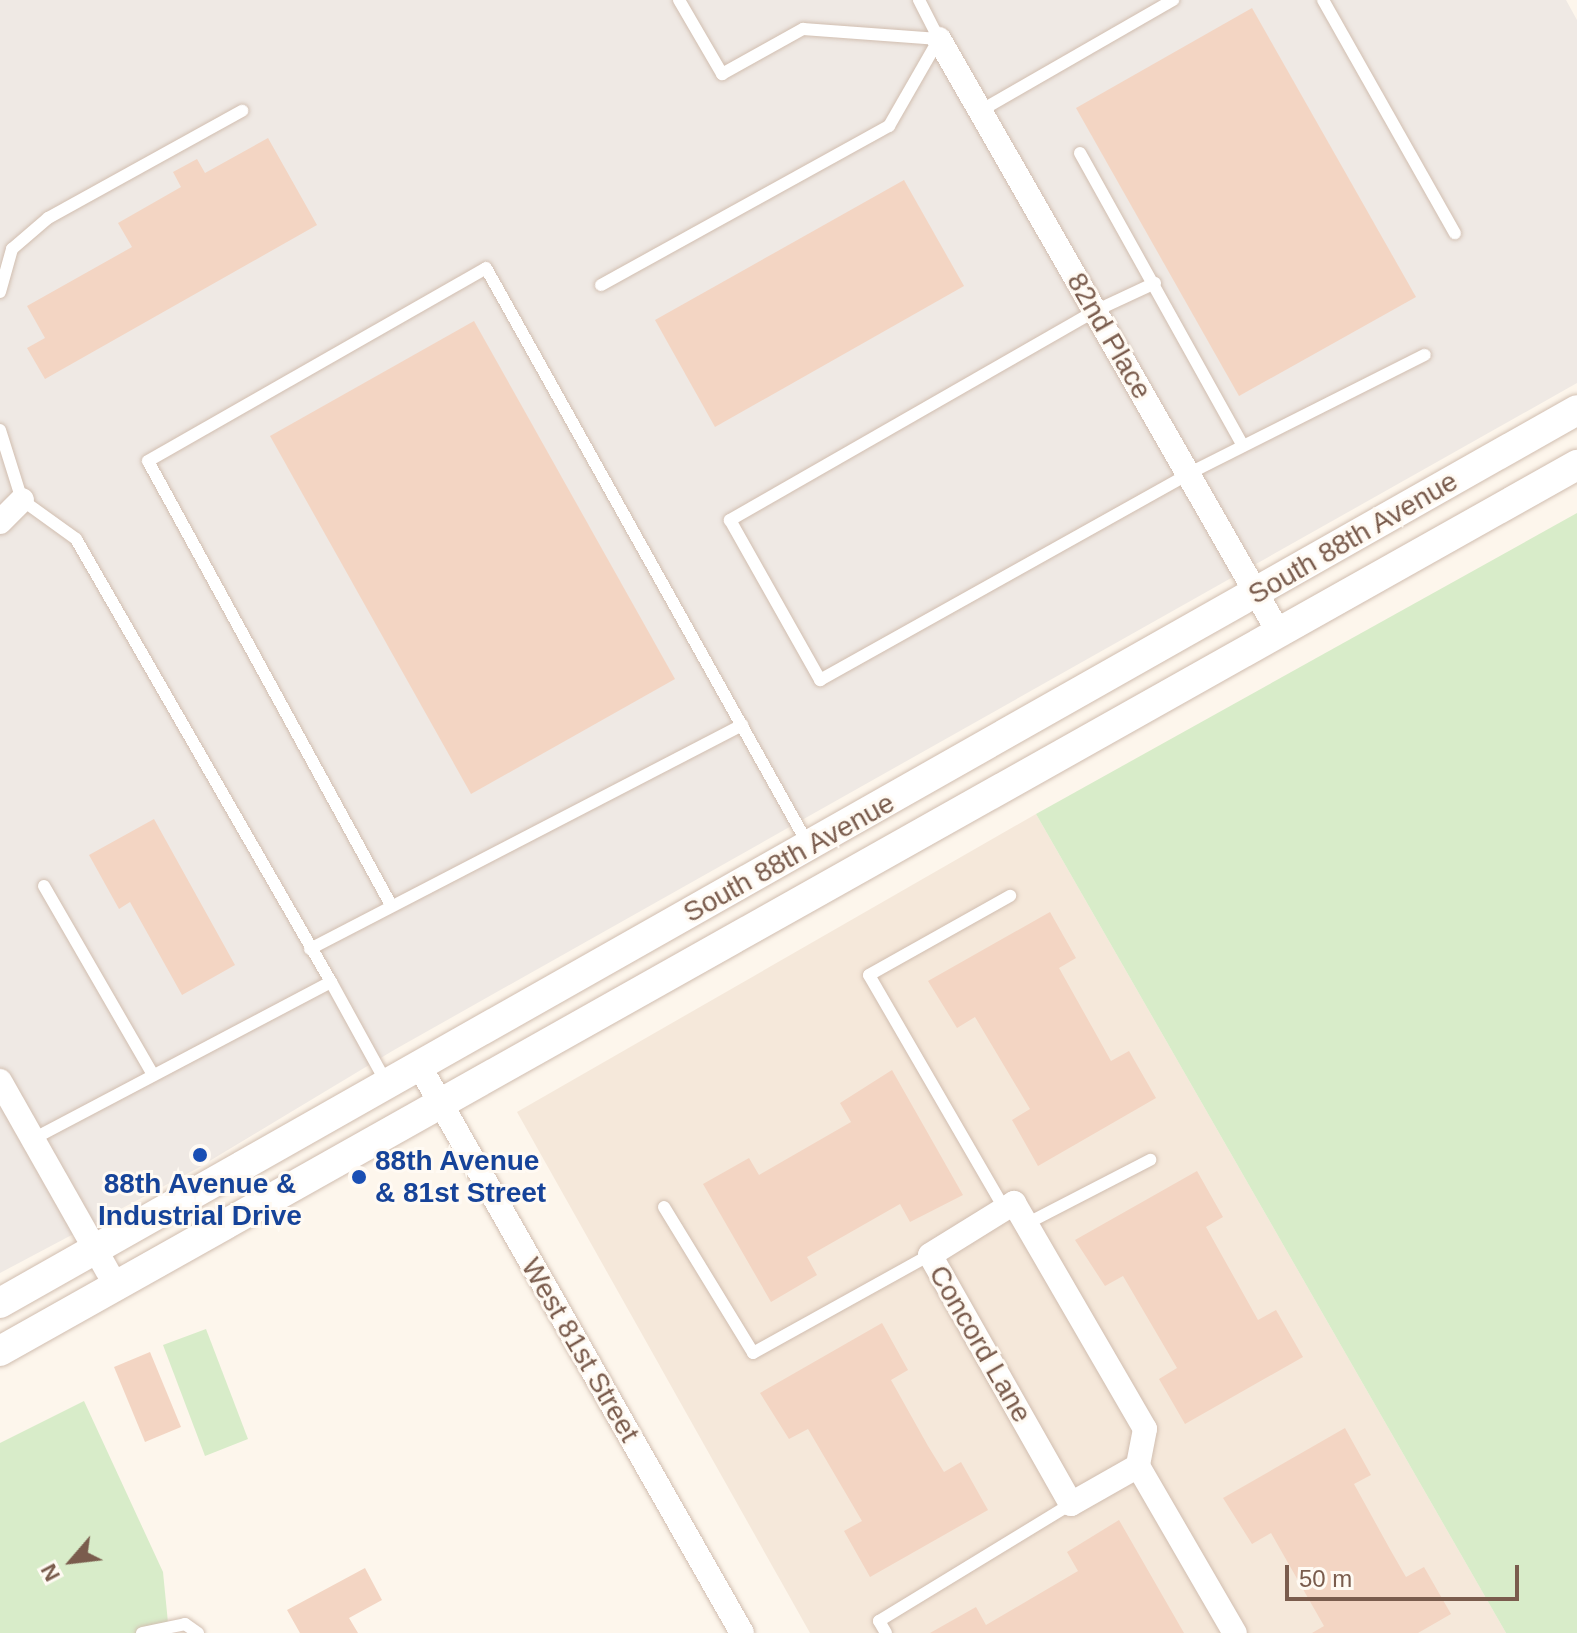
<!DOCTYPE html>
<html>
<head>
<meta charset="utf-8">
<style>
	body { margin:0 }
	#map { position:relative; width:1577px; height:1633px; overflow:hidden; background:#fdf6ec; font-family:Arial,sans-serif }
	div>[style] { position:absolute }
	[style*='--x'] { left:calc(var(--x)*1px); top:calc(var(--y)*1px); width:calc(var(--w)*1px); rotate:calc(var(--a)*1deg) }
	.residential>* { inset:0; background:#f5e8da }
	.industrial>* { inset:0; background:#efe9e4 }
	.green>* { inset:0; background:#d8ecc9 }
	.building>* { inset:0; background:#f3d5c3 }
	.roads { filter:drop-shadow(0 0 2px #d1beb0) drop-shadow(0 0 2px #d1beb0) }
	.service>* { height:12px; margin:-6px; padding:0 6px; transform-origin:6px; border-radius:6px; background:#fff }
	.minor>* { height:24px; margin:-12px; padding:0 12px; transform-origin:12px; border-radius:12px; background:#fff }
	.tertiary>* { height:30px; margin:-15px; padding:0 15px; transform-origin:15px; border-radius:15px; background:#fff }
	.dots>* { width:22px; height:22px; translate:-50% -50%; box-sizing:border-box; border:4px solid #fffaf3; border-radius:50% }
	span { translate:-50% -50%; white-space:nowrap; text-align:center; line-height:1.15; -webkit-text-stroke:6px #fffaf3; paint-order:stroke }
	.street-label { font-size:28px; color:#7a5c4d }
	.transit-label { font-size:28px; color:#164399; font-weight:700 }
	.left { translate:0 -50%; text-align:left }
	.north { position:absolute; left:32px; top:1521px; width:80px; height:80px; -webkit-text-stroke:6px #fffaf3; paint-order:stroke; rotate:242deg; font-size:22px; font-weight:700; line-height:32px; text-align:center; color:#7a5c4d }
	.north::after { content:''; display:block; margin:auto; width:28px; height:36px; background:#7a5c4d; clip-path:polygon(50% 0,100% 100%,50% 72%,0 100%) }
	.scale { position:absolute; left:1285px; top:1565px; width:234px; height:36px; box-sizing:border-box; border:4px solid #7a5c4d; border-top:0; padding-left:10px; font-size:24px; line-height:28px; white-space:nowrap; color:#7a5c4d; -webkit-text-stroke:6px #fffaf3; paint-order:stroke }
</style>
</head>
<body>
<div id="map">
	<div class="residential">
		<div style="clip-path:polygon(1036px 814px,1506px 1633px,810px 1633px,517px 1112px)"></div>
	</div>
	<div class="industrial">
		<div style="clip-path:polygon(0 0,1566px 0,1577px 20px,1577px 383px,394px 1050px,198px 1168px,0 1273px)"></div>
	</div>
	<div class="green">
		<div style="clip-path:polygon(1577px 513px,1577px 1633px,1506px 1633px,1036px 814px)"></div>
		<div style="clip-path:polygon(206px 1329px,248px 1439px,205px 1456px,163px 1345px)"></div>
		<div style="clip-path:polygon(84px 1401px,163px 1572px,169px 1633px,0 1633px,0 1443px)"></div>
	</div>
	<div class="building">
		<div style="clip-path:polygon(1252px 8px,1416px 297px,1239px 396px,1076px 108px)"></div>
		<div style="clip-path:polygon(268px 138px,317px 225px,45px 379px,27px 348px,45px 338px,27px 306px,132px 247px,118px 223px,181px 187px,173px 172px,197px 159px,205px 173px)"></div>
		<div style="clip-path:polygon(904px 180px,964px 286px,715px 427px,655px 320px)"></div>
		<div style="clip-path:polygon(474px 321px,675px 679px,471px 794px,270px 436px)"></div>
		<div style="clip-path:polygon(154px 819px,235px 965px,182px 995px,130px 902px,119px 909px,89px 855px)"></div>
		<div style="clip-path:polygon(1050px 912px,1076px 958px,1059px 968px,1096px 1034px,1111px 1061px,1129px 1051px,1156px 1098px,1038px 1166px,1012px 1120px,1030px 1109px,975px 1017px,957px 1028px,928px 981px)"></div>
		<div style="clip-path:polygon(892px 1070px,963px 1195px,910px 1222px,900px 1204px,807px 1257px,817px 1275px,771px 1302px,703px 1184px,749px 1158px,759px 1175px,851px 1122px,840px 1103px)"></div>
		<div style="clip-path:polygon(1197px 1171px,1223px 1217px,1206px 1227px,1258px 1320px,1276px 1310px,1303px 1357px,1185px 1424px,1159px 1379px,1177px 1368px,1123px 1276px,1105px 1286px,1075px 1240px)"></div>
		<div style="clip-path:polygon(882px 1323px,908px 1370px,891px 1380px,928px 1446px,944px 1472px,961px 1462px,988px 1510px,870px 1577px,844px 1531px,862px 1521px,808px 1429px,789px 1439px,760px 1393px)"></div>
		<div style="clip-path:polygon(150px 1352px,181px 1427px,145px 1442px,114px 1367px)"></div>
		<div style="clip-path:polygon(1345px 1428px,1371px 1475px,1354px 1484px,1391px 1551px,1406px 1577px,1424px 1567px,1451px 1614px,1418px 1633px,1312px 1633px,1324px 1626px,1271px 1533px,1252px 1544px,1223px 1498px)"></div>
		<div style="clip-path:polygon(1119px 1520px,1184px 1633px,930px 1633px,976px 1607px,986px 1625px,1078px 1571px,1067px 1552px)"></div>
		<div style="clip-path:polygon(365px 1568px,382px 1600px,349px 1618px,358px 1633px,300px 1633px,287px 1610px)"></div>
	</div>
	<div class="roads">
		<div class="service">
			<div style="--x:679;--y:0;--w:86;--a:59.8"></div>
			<div style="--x:722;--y:74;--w:93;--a:-29.1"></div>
			<div style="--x:803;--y:29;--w:136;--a:4.2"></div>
			<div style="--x:919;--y:0;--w:44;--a:62.9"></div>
			<div style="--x:1323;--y:0;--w:268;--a:60.5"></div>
			<div style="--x:980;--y:111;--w:223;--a:-29.9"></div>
			<div style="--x:1080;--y:153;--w:335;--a:60.9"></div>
			<div style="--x:1155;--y:283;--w:66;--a:155"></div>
			<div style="--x:1095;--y:311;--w:421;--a:150.2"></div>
			<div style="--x:730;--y:520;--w:184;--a:60.6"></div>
			<div style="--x:820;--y:680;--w:422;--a:-29.2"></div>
			<div style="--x:1188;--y:474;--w:265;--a:-26.7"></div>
			<div style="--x:601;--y:285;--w:329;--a:-28.9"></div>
			<div style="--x:889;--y:126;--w:100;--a:-60.1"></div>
			<div style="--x:0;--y:292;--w:45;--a:-74.4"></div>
			<div style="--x:12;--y:249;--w:48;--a:-40.7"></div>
			<div style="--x:48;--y:218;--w:222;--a:-28.9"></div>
			<div style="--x:0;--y:430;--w:73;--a:72.6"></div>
			<div style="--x:22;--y:500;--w:67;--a:35.8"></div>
			<div style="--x:76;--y:539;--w:511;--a:60.07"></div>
			<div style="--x:44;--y:886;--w:218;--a:60"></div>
			<div style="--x:391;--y:905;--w:506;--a:-118.69"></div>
			<div style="--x:148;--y:461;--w:389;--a:-29.7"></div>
			<div style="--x:486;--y:268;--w:662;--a:60.8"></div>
			<div style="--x:310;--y:949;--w:487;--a:-27.4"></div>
			<div style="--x:33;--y:1139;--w:337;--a:-27.8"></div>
			<div style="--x:331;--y:982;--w:116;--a:61.2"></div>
			<div style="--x:664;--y:1207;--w:171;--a:58.6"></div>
			<div style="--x:753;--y:1353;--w:202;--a:-29"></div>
			<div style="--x:1004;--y:1208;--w:269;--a:-120.1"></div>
			<div style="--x:869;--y:975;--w:162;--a:-29.3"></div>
			<div style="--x:1026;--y:1224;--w:140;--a:-27.3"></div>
			<div style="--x:142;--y:1633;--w:44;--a:-11.8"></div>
			<div style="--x:185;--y:1624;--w:16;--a:35"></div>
			<div style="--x:886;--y:1633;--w:14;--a:-120"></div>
			<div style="--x:879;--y:1621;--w:225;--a:-31.4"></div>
		</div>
		<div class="minor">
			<div style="--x:939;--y:39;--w:684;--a:60.21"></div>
			<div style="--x:0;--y:522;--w:31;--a:-45"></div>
			<div style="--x:420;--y:1067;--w:651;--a:60.36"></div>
			<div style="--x:0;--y:1081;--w:236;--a:60.5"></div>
			<div style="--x:1014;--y:1203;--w:261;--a:59.9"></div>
			<div style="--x:1145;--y:1429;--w:38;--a:101"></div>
			<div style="--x:1138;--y:1466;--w:77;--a:150.4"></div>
			<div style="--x:1071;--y:1504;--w:286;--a:-119.5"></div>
			<div style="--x:930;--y:1255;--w:99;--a:-31.8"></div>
			<div style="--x:1138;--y:1466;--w:193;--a:59.9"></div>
		</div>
		<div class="tertiary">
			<div style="--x:0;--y:1303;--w:1812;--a:-29.52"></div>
			<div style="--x:0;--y:1351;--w:1809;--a:-29.33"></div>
		</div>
	</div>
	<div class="dots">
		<div style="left:200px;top:1155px;background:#1a4fb4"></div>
		<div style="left:359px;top:1177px;background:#1a4fb4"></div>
	</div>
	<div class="street-label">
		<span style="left:1109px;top:336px;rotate:60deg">82nd Place</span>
		<span style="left:1353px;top:538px;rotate:-30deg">South 88th Avenue</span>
		<span style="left:789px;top:858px;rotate:-29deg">South 88th Avenue</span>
		<span style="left:980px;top:1344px;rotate:60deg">Concord Lane</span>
		<span style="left:580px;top:1350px;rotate:60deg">West 81st Street</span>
	</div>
	<div class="transit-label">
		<span class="left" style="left:375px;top:1177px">88th Avenue<br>&amp; 81st Street</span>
		<span style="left:200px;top:1200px">88th Avenue &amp;<br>Industrial Drive</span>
	</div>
	<div class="north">N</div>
	<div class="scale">50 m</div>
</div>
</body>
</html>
